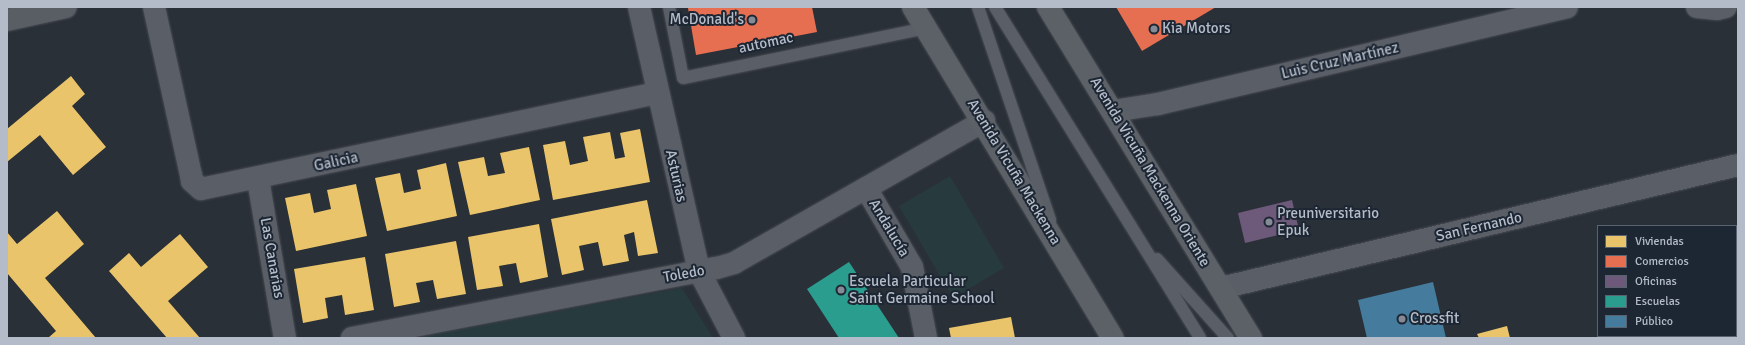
<!DOCTYPE html>
<html>
<head>
<meta charset="utf-8">
<style>
	body { margin:0 }
	#map { position:relative; width:1745px; height:345px; overflow:hidden; background:#2a3038; font-family:Signika,sans-serif }
	div>[style] { position:absolute }
	[style*='--x'] { left:calc(var(--x)*1px); top:calc(var(--y)*1px); width:calc(var(--w)*1px); rotate:calc(var(--a)*1deg) }
	.green>* { inset:0; background:#273a3e }
	.homes>* { inset:0; background:#e9c46a }
	.shops>* { inset:0; background:#e76f51 }
	.offices>* { inset:0; background:#6d597a }
	.schools>* { inset:0; background:#2a9d8f }
	.public>* { inset:0; background:#457b9d }
	.roads { filter:drop-shadow(0 0 1px #484c53) drop-shadow(0 0 1px #484c53) }
	.service>* { height:12px; margin:-6px; padding:0 6px; transform-origin:6px; border-radius:6px; background:#5a5e66 }
	.minor>* { height:22px; margin:-11px; padding:0 11px; transform-origin:11px; border-radius:11px; background:#5a5e66 }
	.secondary>* { height:22px; margin:-11px; padding:0 11px; transform-origin:11px; border-radius:11px; background:#595d64 }
	.primary>* { height:22px; margin:-11px; padding:0 11px; transform-origin:11px; border-radius:11px; background:#5c6168 }
	.dots>* { width:11px; height:11px; translate:-50% -50%; box-sizing:border-box; border:2px solid #1d2633; border-radius:50% }
	span { translate:-50% -50%; white-space:nowrap; text-align:center; line-height:1.15; -webkit-text-stroke:4px #1d2633; paint-order:stroke }
	.poi-label { font-size:15px; color:#b4bcc9 }
	.right { translate:-100% -50%; text-align:right }
	.left { translate:0 -50%; text-align:left }
	.street-label { font-size:15px; color:#b4bcc9 }
	.frame { position:absolute; inset:0; border:8px solid #b4bcc9; pointer-events:none }
	.legend { position:absolute; left:1597px; top:225px; width:140px; height:112px; box-sizing:border-box; background:#1d2633; border:1px solid #59626f; margin:0; padding:5px 7px; list-style:none; font-size:12px; color:#b4bcc9 }
	.legend li { display:flex; align-items:center; gap:8px; height:20px }
	.legend b { width:20px; border:1px solid #59626f }
</style>
</head>
<body>
<div id="map">
	<div class="green">
		<div style="clip-path:polygon(950px 176px,1004px 268px,953px 298px,899px 206px)"></div>
		<div style="clip-path:polygon(682px 288px,713px 338px,415px 338px)"></div>
	</div>
	<div class="homes">
		<div style="clip-path:polygon(71px 76px,85px 94px,72px 106px,106px 147px,73px 175px,40px 135px,7px 162px,7px 129px)"></div>
		<div style="clip-path:polygon(640px 129px,650px 182px,553px 200px,543px 145px,565px 141px,570px 165px,588px 161px,583px 137px,610px 132px,615px 159px,625px 157px,620px 133px)"></div>
		<div style="clip-path:polygon(529px 147px,540px 200px,470px 215px,458px 162px,484px 157px,488px 176px,505px 173px,500px 153px)"></div>
		<div style="clip-path:polygon(446px 163px,457px 216px,387px 231px,375px 178px,400px 173px,404px 193px,421px 189px,417px 170px)"></div>
		<div style="clip-path:polygon(356px 184px,367px 236px,296px 251px,285px 198px,310px 193px,314px 213px,331px 209px,327px 190px)"></div>
		<div style="clip-path:polygon(647px 200px,658px 253px,638px 256px,634px 232px,624px 235px,629px 261px,603px 266px,598px 242px,579px 246px,584px 270px,562px 275px,551px 219px)"></div>
		<div style="clip-path:polygon(57px 211px,84px 244px,45px 278px,96px 338px,48px 338px,56px 331px,7px 273px,7px 232px,17px 244px)"></div>
		<div style="clip-path:polygon(539px 224px,548px 277px,520px 283px,516px 263px,499px 266px,503px 286px,477px 290px,468px 237px)"></div>
		<div style="clip-path:polygon(180px 234px,208px 267px,168px 301px,200px 338px,167px 338px,109px 271px,129px 253px,141px 267px)"></div>
		<div style="clip-path:polygon(456px 241px,466px 294px,437px 299px,433px 280px,416px 283px,420px 302px,394px 307px,385px 254px)"></div>
		<div style="clip-path:polygon(365px 257px,374px 310px,345px 315px,342px 295px,325px 298px,328px 318px,303px 323px,294px 269px)"></div>
		<div style="clip-path:polygon(1011px 317px,1015px 338px,951px 338px,949px 328px)"></div>
		<div style="clip-path:polygon(1507px 326px,1510px 338px,1479px 338px,1477px 334px)"></div>
	</div>
	<div class="shops">
		<div style="clip-path:polygon(695px 7px,812px 7px,817px 32px,696px 55px,688px 8px)"></div>
		<div style="clip-path:polygon(1116px 7px,1216px 7px,1142px 51px)"></div>
	</div>
	<div class="offices">
		<div style="clip-path:polygon(1292px 200px,1299px 230px,1245px 243px,1238px 213px)"></div>
	</div>
	<div class="schools">
		<div style="clip-path:polygon(849px 262px,899px 338px,839px 338px,807px 289px)"></div>
	</div>
	<div class="public">
		<div style="clip-path:polygon(1433px 282px,1446px 338px,1367px 338px,1358px 300px)"></div>
	</div>
	<div class="roads">
		<div class="service">
			<div style="--x:669;--y:7;--w:72;--a:78.8"></div>
			<div style="--x:683;--y:78;--w:248;--a:-11.6"></div>
			<div style="--x:978;--y:7;--w:225;--a:71.3"></div>
			<div style="--x:995;--y:7;--w:389;--a:58.2"></div>
			<div style="--x:1157;--y:259;--w:106;--a:48.1"></div>
		</div>
		<div class="minor">
			<div style="--x:154;--y:7;--w:172;--a:77.6"></div>
			<div style="--x:191;--y:175;--w:6;--a:81"></div>
			<div style="--x:192;--y:181;--w:12;--a:42"></div>
			<div style="--x:201;--y:189;--w:467;--a:-11.9"></div>
			<div style="--x:639;--y:7;--w:271;--a:77.2"></div>
			<div style="--x:699;--y:271;--w:76;--a:62.4"></div>
			<div style="--x:1697;--y:7;--w:20;--a:6"></div>
			<div style="--x:1717;--y:9;--w:9;--a:-13"></div>
			<div style="--x:1113;--y:111;--w:46;--a:-8.8"></div>
			<div style="--x:1158;--y:104;--w:420;--a:-13.3"></div>
			<div style="--x:258;--y:179;--w:161;--a:80.4"></div>
			<div style="--x:866;--y:188;--w:91;--a:59.8"></div>
			<div style="--x:912;--y:267;--w:72;--a:78.8"></div>
			<div style="--x:1221;--y:288;--w:531;--a:-13.38"></div>
			<div style="--x:352;--y:338;--w:372;--a:-10.9"></div>
			<div style="--x:717;--y:268;--w:18;--a:-16"></div>
			<div style="--x:734;--y:263;--w:288;--a:-29.6"></div>
		</div>
		<div class="secondary">
			<div style="--x:7;--y:20;--w:60;--a:-12.4"></div>
		</div>
		<div class="primary">
			<div style="--x:913;--y:7;--w:387;--a:58.9"></div>
			<div style="--x:1048;--y:7;--w:388;--a:58.5"></div>
		</div>
	</div>
	<div class="dots">
		<div style="left:752px;top:20px;background:#848b96"></div>
		<div style="left:1154px;top:29px;background:#848b96"></div>
		<div style="left:1269px;top:222px;background:#848b96"></div>
		<div style="left:841px;top:290px;background:#848b96"></div>
		<div style="left:1402px;top:319px;background:#848b96"></div>
	</div>
	<div class="poi-label">
		<span class="right" style="left:744px;top:20px">McDonald's</span>
		<span class="left" style="left:1162px;top:29px">Kia Motors</span>
		<span class="left" style="left:1277px;top:222px">Preuniversitario<br>Epuk</span>
		<span class="left" style="left:849px;top:290px">Escuela Particular<br>Saint Germaine School</span>
		<span class="left" style="left:1410px;top:319px">Crossfit</span>
	</div>
	<div class="street-label">
		<span style="left:766px;top:43px;rotate:-12deg">automac</span>
		<span style="left:1340px;top:61px;rotate:-13deg">Luis Cruz Martínez</span>
		<span style="left:336px;top:162px;rotate:-12deg">Galicia</span>
		<span style="left:1014px;top:172px;rotate:59deg">Avenida Vicuña Mackenna</span>
		<span style="left:1150px;top:172px;rotate:59deg">Avenida Vicuña Mackenna Oriente</span>
		<span style="left:676px;top:176px;rotate:77deg">Asturias</span>
		<span style="left:1479px;top:227px;rotate:-13deg">San Fernando</span>
		<span style="left:889px;top:228px;rotate:59deg">Andalucía</span>
		<span style="left:272px;top:258px;rotate:80deg">Las Canarias</span>
		<span style="left:684px;top:274px;rotate:-10deg">Toledo</span>
	</div>
	<div class="frame"></div>
	<ul class="legend">
	<li><b style="height:11px;background:#e9c46a"></b>Viviendas</li>
	<li><b style="height:11px;background:#e76f51"></b>Comercios</li>
	<li><b style="height:11px;background:#6d597a"></b>Oficinas</li>
	<li><b style="height:11px;background:#2a9d8f"></b>Escuelas</li>
	<li><b style="height:11px;background:#457b9d"></b>Público</li>
	</ul>
</div>
</body>
</html>
